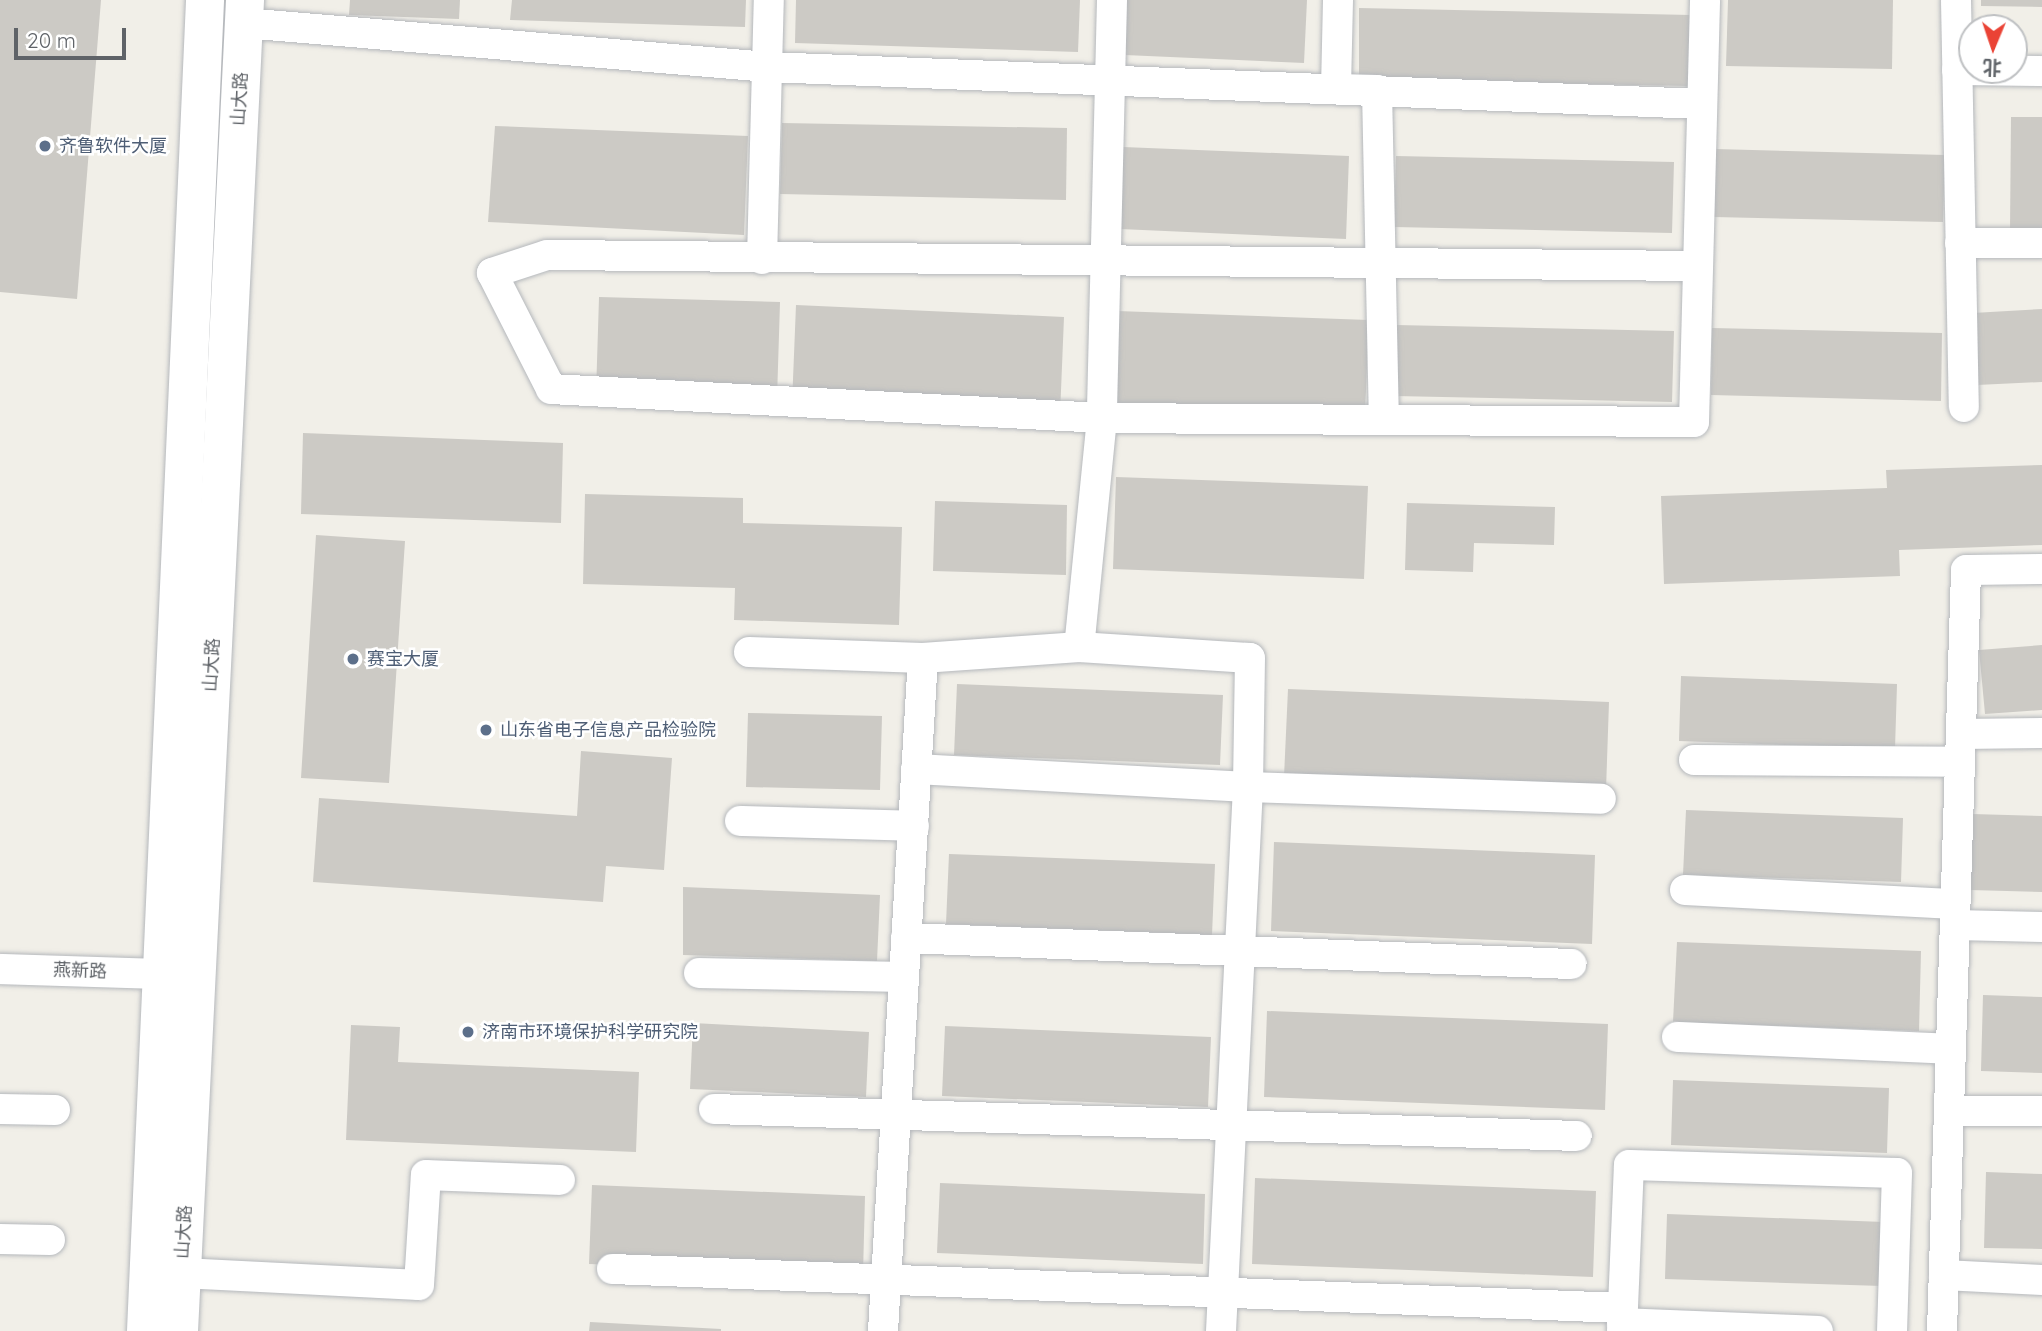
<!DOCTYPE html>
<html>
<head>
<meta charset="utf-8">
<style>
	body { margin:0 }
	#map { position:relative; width:2042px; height:1331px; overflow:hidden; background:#f1efe8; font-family:Quicksand,"Noto Sans SC",sans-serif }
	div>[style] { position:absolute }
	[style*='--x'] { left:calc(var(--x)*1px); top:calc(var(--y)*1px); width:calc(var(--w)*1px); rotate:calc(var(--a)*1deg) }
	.building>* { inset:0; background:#cccac5 }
	.roads { filter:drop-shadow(0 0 2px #b5b8bc) drop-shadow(0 0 2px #b5b8bc) }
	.minor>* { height:30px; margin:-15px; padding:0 15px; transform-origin:15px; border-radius:15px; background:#fff }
	.secondary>* { height:38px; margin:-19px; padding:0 19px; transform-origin:19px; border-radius:19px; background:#fff }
	.dots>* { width:19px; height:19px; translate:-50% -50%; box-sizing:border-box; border:4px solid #fff; border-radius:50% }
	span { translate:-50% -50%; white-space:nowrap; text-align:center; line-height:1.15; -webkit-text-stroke:5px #fff; paint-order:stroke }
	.street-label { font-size:18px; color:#5f6368 }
	.service-label { font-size:18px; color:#4e5e75 }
	.left { translate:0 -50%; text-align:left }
	.north { position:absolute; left:1958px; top:14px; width:70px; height:70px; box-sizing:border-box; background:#fff; border:2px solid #bfc1c3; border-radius:50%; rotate:182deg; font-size:19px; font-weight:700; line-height:28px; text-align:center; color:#5f6368 }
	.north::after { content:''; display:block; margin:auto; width:24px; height:32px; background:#ea4335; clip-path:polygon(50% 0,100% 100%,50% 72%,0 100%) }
	.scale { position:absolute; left:14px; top:28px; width:112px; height:32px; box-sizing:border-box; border:4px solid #5f6368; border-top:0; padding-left:9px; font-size:21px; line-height:24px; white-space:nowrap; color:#5f6368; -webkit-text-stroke:5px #fff; paint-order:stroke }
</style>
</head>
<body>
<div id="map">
	<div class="building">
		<div style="clip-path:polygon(0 0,101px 0,77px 299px,0 292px)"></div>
		<div style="clip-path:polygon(350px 0,460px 0,459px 19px,349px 15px)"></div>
		<div style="clip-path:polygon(512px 0,746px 0,745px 27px,510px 20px)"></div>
		<div style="clip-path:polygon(796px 0,1080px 0,1078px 52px,795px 43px)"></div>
		<div style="clip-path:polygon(1127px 0,1307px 0,1304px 63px,1125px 55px)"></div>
		<div style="clip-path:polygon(1728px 0,1893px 0,1892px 69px,1726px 66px)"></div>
		<div style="clip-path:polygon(1981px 0,2042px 0,2042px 7px,1981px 6px)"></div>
		<div style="clip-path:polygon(1359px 8px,1691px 15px,1689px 86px,1359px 80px)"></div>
		<div style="clip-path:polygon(2011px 117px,2042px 117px,2042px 230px,2010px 230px)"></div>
		<div style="clip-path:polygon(782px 123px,1067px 128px,1066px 200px,780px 194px)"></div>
		<div style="clip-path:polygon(495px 126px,748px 136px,744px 235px,488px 222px)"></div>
		<div style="clip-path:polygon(1123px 147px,1349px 156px,1346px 239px,1120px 229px)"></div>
		<div style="clip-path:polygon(1715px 149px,1945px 155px,1943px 222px,1714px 217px)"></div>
		<div style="clip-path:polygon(1396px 156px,1674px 162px,1672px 233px,1394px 227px)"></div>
		<div style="clip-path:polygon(599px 297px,780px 302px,777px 399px,596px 394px)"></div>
		<div style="clip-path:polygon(796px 305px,1064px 317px,1060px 415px,792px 404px)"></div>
		<div style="clip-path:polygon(2042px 309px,2042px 382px,1977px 385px,1973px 313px)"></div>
		<div style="clip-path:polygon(1117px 311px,1369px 320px,1365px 412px,1113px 403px)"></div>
		<div style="clip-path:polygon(1396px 325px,1674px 331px,1672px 402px,1395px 396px)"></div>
		<div style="clip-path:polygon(1712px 328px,1942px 333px,1941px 401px,1711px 395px)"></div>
		<div style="clip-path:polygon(303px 433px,563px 443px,561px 523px,301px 514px)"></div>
		<div style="clip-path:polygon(2042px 465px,2042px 545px,1899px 550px,1900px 576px,1664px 584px,1661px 496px,1887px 488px,1886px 470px)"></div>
		<div style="clip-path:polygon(1116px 477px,1368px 486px,1364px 579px,1113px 569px)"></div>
		<div style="clip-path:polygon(585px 494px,743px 498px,743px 523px,902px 527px,899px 625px,734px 620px,735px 588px,583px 584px)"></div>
		<div style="clip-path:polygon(935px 501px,1067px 505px,1066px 575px,933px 571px)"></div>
		<div style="clip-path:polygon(1407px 503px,1555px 507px,1554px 545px,1474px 543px,1473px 572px,1405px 570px)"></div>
		<div style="clip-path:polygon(316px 535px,405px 541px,389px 783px,301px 778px)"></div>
		<div style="clip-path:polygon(2042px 645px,2042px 710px,1985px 714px,1979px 650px)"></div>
		<div style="clip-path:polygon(1681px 676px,1897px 684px,1895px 749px,1679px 741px)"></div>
		<div style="clip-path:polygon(957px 684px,1223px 695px,1220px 765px,954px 755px)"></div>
		<div style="clip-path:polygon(1288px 689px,1609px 702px,1606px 790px,1284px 777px)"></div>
		<div style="clip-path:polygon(748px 713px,882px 716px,880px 790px,746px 787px)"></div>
		<div style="clip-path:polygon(581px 751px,672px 758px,664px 870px,606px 866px,603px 902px,313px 882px,319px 798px,577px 816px)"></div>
		<div style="clip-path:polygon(1686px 810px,1903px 818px,1901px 882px,1683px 875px)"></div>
		<div style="clip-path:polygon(1972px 814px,2042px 816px,2042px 892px,1970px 890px)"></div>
		<div style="clip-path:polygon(1274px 842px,1595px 855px,1592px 944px,1271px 931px)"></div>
		<div style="clip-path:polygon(949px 854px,1215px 864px,1212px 935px,946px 924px)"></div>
		<div style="clip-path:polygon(683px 887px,880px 895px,877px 961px,683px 955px)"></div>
		<div style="clip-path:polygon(1677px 942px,1921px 951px,1919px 1031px,1673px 1022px)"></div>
		<div style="clip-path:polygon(1983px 995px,2042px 997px,2042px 1073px,1981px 1071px)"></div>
		<div style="clip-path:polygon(1267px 1011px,1608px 1024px,1605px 1110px,1264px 1097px)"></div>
		<div style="clip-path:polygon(693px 1023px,869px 1032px,866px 1097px,690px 1089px)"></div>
		<div style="clip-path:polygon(351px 1025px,400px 1027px,398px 1062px,639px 1072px,636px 1152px,346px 1140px)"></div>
		<div style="clip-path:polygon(945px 1026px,1211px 1037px,1208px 1107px,942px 1096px)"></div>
		<div style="clip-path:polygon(1673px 1080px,1889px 1088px,1887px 1153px,1671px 1145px)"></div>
		<div style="clip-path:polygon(1986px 1172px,2042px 1174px,2042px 1249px,1984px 1248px)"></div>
		<div style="clip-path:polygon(1255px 1178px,1596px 1191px,1593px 1277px,1252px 1264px)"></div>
		<div style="clip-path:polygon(940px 1183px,1205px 1194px,1203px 1264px,937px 1253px)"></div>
		<div style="clip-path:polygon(592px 1185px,865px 1196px,863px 1274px,589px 1264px)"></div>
		<div style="clip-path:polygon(1667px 1214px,1884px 1222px,1882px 1286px,1665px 1279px)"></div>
		<div style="clip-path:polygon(590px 1322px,721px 1329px,721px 1331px,589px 1331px)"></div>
	</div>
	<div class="roads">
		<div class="minor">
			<div style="--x:1112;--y:0;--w:418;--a:91.4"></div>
			<div style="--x:1102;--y:418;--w:230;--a:95.7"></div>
			<div style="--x:1079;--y:647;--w:171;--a:3.7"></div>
			<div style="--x:1250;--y:658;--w:129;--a:90.9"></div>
			<div style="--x:1248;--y:787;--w:545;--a:92.84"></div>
			<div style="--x:1338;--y:0;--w:89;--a:91.3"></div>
			<div style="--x:1336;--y:89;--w:41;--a:1.4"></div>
			<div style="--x:1377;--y:90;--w:330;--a:88.8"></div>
			<div style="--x:1956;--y:0;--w:407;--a:88.9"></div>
			<div style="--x:244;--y:23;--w:526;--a:4.8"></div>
			<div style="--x:768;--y:67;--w:935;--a:2.27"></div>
			<div style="--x:1957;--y:70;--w:85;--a:0.7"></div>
			<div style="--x:1960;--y:243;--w:82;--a:0"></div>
			<div style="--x:762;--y:259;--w:259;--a:-88.5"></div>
			<div style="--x:1698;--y:266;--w:1151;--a:-179.45"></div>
			<div style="--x:547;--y:255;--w:58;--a:161.9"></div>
			<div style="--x:492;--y:273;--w:130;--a:63"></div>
			<div style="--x:551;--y:389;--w:552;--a:3.01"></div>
			<div style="--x:1102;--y:418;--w:592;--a:0.39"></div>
			<div style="--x:1694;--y:422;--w:422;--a:-88.5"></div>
			<div style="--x:749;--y:652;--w:174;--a:2"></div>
			<div style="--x:1961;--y:734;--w:81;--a:-0.7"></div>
			<div style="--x:1694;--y:760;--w:266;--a:0.4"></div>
			<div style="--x:916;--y:769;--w:332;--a:3.1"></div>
			<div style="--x:1248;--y:787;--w:353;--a:1.9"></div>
			<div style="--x:740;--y:821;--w:174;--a:1.6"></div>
			<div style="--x:1685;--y:890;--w:270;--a:3"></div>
			<div style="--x:1955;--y:925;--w:87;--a:1.3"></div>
			<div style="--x:906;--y:938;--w:666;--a:2.24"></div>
			<div style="--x:0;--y:969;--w:161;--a:1.8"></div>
			<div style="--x:699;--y:973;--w:205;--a:1.1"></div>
			<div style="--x:1677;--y:1037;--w:274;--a:2.5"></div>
			<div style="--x:0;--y:1109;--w:55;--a:1"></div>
			<div style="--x:714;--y:1109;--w:863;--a:1.79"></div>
			<div style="--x:1949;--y:1111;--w:93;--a:0"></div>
			<div style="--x:0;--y:1239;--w:50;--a:1.1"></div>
			<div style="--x:612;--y:1269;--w:1010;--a:2.21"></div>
			<div style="--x:182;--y:1273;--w:237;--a:2.9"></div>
			<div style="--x:419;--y:1285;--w:110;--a:-86.4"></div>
			<div style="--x:426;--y:1175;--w:134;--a:2.1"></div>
			<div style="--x:1944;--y:1275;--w:98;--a:2.9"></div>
			<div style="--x:1622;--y:1323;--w:196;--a:2.3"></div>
			<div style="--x:883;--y:1331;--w:674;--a:-86.6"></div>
			<div style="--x:923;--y:658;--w:156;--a:-4"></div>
			<div style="--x:1622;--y:1331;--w:166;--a:-87.6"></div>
			<div style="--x:1629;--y:1165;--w:268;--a:1.7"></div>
			<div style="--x:1897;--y:1173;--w:158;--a:91.8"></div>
			<div style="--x:1942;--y:1331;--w:761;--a:-88.19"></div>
			<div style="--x:1966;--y:570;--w:76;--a:-0.8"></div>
		</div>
		<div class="secondary">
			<div style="--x:146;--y:1331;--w:1332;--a:-87.46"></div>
			<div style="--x:179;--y:1331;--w:1333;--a:-87.16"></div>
		</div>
	</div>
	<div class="dots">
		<div style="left:45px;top:146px;background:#5c6f8a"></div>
		<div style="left:353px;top:659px;background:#5c6f8a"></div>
		<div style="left:486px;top:730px;background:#5c6f8a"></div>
		<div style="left:468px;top:1032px;background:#5c6f8a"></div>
	</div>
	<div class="street-label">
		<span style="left:240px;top:99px;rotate:-87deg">山大路</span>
		<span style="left:212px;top:665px;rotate:-87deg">山大路</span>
		<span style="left:80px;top:971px;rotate:2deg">燕新路</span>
		<span style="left:184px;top:1232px;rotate:-87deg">山大路</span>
	</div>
	<div class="service-label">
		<span class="left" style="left:59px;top:146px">齐鲁软件大厦</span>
		<span class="left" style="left:367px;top:659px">赛宝大厦</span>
		<span class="left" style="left:500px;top:730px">山东省电子信息产品检验院</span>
		<span class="left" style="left:482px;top:1032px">济南市环境保护科学研究院</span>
	</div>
	<div class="north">北</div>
	<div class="scale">20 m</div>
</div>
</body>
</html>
